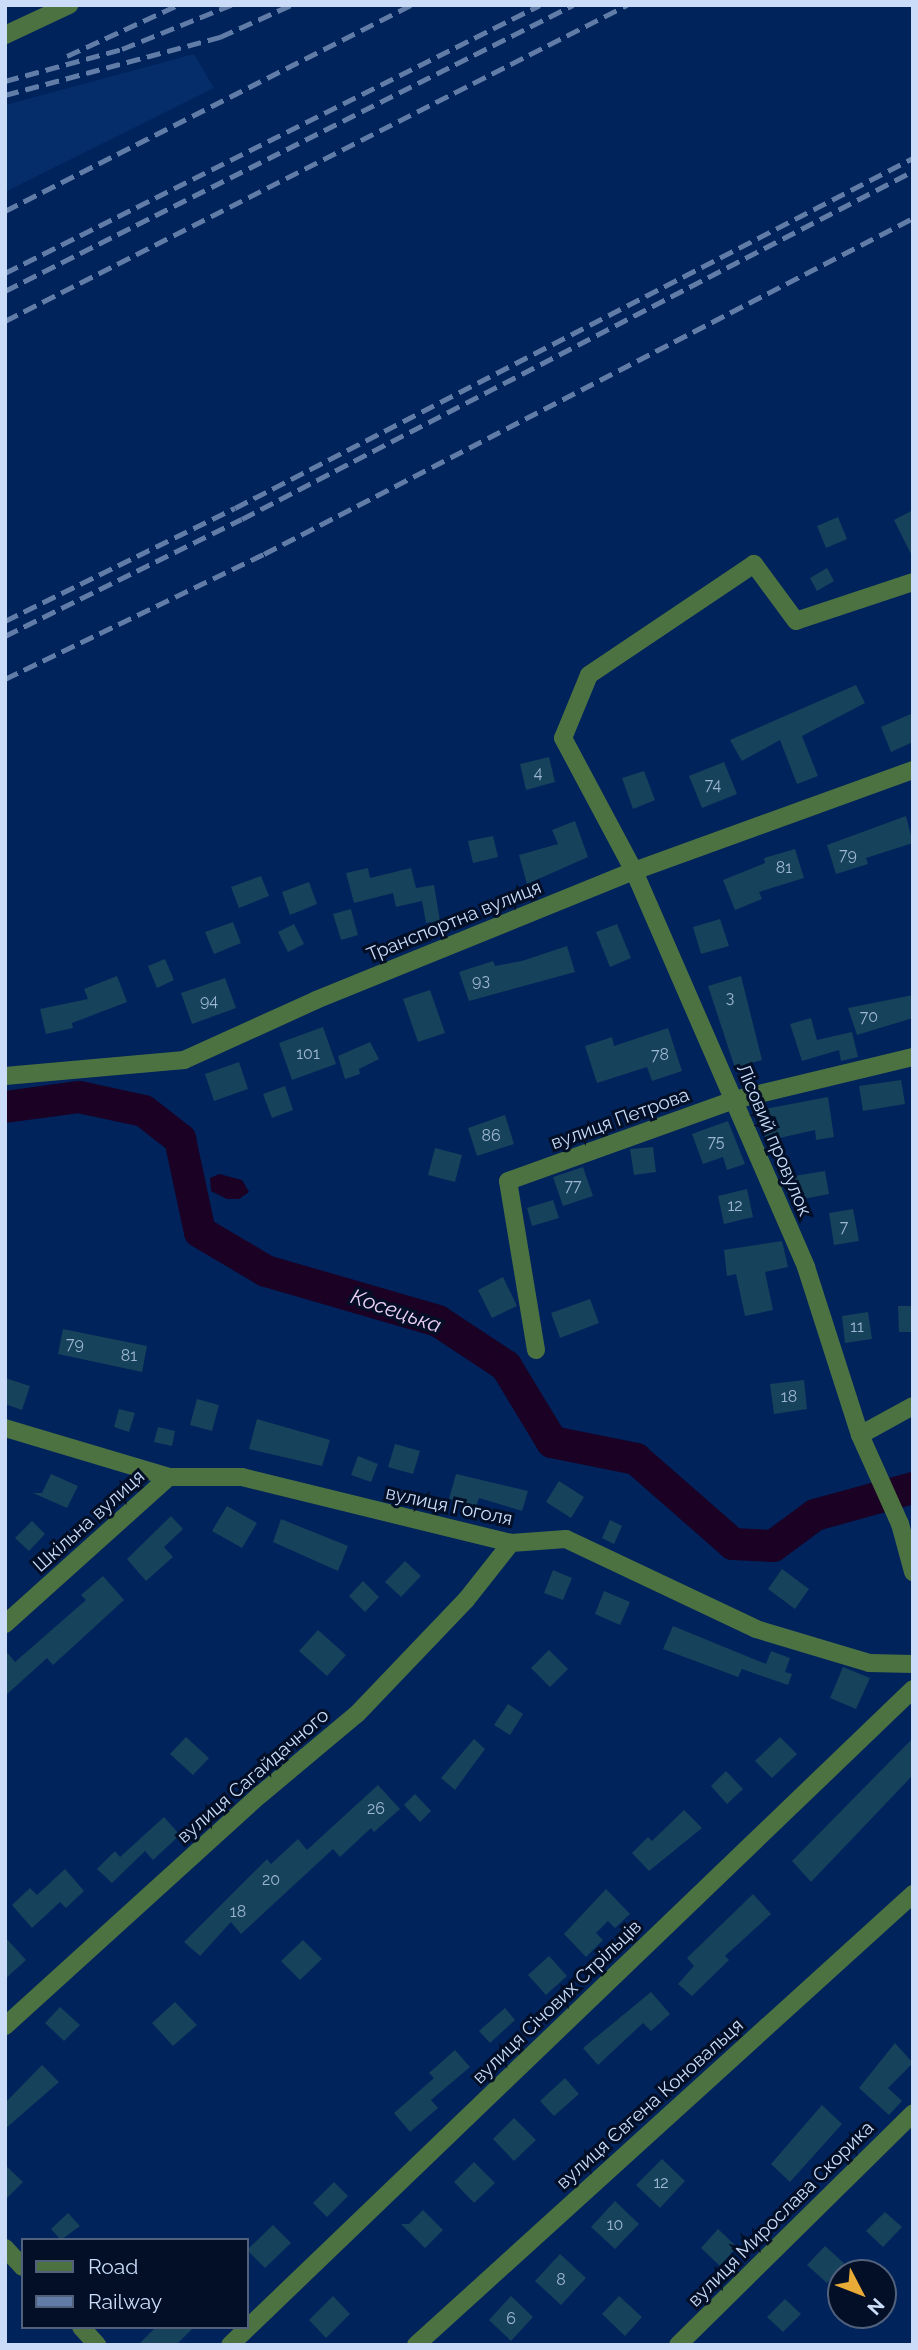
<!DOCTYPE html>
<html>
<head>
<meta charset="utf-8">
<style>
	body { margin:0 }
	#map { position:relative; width:918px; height:2350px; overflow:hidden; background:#00235b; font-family:Raleway,sans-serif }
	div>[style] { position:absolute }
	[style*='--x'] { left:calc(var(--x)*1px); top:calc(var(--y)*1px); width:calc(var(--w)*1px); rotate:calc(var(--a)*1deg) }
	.built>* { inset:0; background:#042d6a }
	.water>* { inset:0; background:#1b0123 }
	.river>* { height:32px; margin:-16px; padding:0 16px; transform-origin:16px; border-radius:16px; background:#1b0123 }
	.building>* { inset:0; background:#16425b }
	.minor>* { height:18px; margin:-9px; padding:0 9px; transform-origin:9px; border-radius:9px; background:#4d7242 }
	.rail>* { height:5px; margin-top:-2.5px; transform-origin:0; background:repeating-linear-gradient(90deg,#617ca7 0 14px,transparent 0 21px) }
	span { translate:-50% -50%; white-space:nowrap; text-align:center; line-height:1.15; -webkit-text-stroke:6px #020f27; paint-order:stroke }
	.number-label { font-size:16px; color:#9db6d1 }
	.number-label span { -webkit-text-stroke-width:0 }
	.street-label { font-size:19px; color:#cadcf8 }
	.water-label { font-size:21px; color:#eecff7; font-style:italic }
	.frame { position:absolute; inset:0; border:7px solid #cadcf8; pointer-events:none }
	.legend { position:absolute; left:21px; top:2238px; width:228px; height:91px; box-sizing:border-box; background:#020f27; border:2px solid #52617b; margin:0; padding:9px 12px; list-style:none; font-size:21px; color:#cadcf8 }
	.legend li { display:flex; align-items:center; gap:14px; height:35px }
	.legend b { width:35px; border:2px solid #52617b }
	.north { position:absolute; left:827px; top:2259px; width:70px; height:70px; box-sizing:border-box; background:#020f27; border:2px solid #52617b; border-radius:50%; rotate:132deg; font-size:19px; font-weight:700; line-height:28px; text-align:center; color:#cadcf8 }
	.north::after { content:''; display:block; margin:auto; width:24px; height:32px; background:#e9ab38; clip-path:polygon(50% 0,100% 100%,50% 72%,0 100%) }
</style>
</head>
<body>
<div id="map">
	<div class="built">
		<div style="clip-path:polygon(194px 54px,214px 88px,5px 192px,5px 105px)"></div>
	</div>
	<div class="water">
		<div style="clip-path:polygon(219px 1174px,242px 1180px,249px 1192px,239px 1199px,227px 1199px,211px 1191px,210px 1178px)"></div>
	</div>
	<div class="river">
		<div style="--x:5;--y:1107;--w:75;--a:-7.7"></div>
		<div style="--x:79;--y:1097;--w:66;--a:12.2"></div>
		<div style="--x:144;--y:1111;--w:46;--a:37.9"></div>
		<div style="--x:180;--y:1139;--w:95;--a:77.9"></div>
		<div style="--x:200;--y:1232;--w:77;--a:30.6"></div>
		<div style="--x:266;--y:1271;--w:179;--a:16.2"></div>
		<div style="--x:438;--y:1321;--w:82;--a:33.5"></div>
		<div style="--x:506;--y:1366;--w:89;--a:58.8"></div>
		<div style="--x:552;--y:1442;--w:86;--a:11.4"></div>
		<div style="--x:636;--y:1459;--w:129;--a:41.2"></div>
		<div style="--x:733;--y:1544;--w:40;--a:2.9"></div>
		<div style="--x:773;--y:1546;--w:52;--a:-36.4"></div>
		<div style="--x:815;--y:1515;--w:102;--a:-15.4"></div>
	</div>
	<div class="building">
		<div style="clip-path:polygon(913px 510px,913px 558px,894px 520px)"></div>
		<div style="clip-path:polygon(838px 517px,847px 539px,826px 548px,817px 526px)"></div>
		<div style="clip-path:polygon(827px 568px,834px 581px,817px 591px,810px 578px)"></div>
		<div style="clip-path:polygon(856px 685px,865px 703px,802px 736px,818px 776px,797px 784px,780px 740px,742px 761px,730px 740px)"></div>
		<div style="clip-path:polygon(913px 713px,913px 742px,891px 752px,881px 727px)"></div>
		<div style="clip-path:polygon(549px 757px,555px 782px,526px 790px,520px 764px)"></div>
		<div style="clip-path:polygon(724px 762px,737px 794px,702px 808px,689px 776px)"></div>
		<div style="clip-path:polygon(644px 771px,655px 800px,633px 809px,622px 778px)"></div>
		<div style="clip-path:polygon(906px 816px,913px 843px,866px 858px,868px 864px,836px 874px,827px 845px)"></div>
		<div style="clip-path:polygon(575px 821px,588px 857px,527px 884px,519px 855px,558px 844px,552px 830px)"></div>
		<div style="clip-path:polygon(493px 836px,498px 857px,473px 863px,468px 841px)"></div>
		<div style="clip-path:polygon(795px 849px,804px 878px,759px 892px,762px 899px,735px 910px,723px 880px,765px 863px,764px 858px)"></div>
		<div style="clip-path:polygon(368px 868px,370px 878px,411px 868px,416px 888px,434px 885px,440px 921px,426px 923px,422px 901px,396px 907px,393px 893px,354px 903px,346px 873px)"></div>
		<div style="clip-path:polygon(261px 876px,269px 896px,239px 908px,231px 887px)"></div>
		<div style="clip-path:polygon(309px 882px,317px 904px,290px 915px,282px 892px)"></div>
		<div style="clip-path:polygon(351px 909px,358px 935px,341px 940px,333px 914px)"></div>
		<div style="clip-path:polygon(720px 919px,729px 946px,701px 954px,693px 927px)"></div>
		<div style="clip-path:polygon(233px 922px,241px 943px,214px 954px,205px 932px)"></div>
		<div style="clip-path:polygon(294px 924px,304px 944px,288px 952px,278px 932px)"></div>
		<div style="clip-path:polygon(617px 924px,631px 958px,610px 967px,596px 932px)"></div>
		<div style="clip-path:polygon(567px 946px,575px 972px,469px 1001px,459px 972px,493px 961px,495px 966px,522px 961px)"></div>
		<div style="clip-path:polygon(165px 959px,174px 980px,157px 988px,148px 966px)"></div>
		<div style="clip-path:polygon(117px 976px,127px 1002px,72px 1023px,73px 1028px,46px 1034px,40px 1009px,88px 999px,84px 989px)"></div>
		<div style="clip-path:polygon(741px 976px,762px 1060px,735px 1068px,708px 986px)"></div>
		<div style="clip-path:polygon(225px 978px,236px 1008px,192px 1024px,181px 993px)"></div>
		<div style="clip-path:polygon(430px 990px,445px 1033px,418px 1042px,403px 999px)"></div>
		<div style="clip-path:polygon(913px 995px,913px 1018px,857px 1035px,848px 1008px)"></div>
		<div style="clip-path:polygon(811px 1018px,817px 1040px,852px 1032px,858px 1057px,841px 1061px,839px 1050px,802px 1061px,790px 1024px)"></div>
		<div style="clip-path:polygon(323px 1027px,336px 1064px,292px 1080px,279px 1043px)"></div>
		<div style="clip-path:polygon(668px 1028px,682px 1071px,652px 1081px,647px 1067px,597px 1083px,585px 1046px,612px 1037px,614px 1046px)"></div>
		<div style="clip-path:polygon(370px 1042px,379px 1059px,359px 1069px,360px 1074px,345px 1079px,338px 1056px)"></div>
		<div style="clip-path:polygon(239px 1062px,248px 1089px,214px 1101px,205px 1074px)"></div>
		<div style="clip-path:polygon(901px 1080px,905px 1104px,863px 1111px,859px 1086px)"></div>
		<div style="clip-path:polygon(285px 1086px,293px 1110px,272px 1118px,263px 1094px)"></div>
		<div style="clip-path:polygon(828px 1097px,834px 1137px,816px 1140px,815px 1130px,766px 1141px,760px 1110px)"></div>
		<div style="clip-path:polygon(505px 1115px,514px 1144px,477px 1156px,468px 1128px)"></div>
		<div style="clip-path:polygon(728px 1121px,745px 1164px,727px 1170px,723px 1157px,703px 1164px,692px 1134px)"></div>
		<div style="clip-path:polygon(653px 1147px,656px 1172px,634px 1175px,630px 1149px)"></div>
		<div style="clip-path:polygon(435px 1148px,462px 1155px,455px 1182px,428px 1175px)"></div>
		<div style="clip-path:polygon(583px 1167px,593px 1196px,563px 1206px,553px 1177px)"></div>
		<div style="clip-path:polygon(825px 1171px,829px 1194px,798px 1200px,794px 1176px)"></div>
		<div style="clip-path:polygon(747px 1189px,753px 1217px,724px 1224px,718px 1196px)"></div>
		<div style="clip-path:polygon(553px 1200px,559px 1218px,532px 1226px,527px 1208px)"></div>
		<div style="clip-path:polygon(853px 1209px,859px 1241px,834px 1245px,829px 1213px)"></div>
		<div style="clip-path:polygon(782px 1241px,788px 1267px,765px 1272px,773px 1310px,745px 1316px,736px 1274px,727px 1276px,724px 1250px)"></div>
		<div style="clip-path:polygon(503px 1277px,517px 1306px,492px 1318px,478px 1290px)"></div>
		<div style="clip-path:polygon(590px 1299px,599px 1323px,560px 1338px,551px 1313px)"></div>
		<div style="clip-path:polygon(898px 1306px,913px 1306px,913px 1332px,899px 1332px)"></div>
		<div style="clip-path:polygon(868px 1312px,872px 1339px,845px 1343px,842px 1316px)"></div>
		<div style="clip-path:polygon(63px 1329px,147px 1346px,142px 1372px,58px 1354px)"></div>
		<div style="clip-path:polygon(5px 1378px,30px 1386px,22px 1410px,5px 1404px)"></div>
		<div style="clip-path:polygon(804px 1380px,807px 1409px,774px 1414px,770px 1384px)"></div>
		<div style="clip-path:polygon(197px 1399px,219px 1405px,212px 1431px,190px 1425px)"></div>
		<div style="clip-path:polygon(119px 1409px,135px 1413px,129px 1432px,114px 1427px)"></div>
		<div style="clip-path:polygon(257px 1419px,330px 1440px,322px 1466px,249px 1449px)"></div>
		<div style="clip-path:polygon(158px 1427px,175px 1431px,172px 1446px,154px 1442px)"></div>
		<div style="clip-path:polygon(395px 1444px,420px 1451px,413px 1474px,388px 1467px)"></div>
		<div style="clip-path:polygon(358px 1456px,378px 1464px,371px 1482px,351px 1475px)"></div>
		<div style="clip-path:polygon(51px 1474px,78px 1486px,67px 1508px,33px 1493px,42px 1493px)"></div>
		<div style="clip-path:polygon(456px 1474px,528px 1491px,522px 1511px,479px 1498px,476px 1507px,449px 1499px)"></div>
		<div style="clip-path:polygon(559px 1481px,584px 1497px,571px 1518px,546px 1502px)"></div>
		<div style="clip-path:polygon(227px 1506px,257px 1523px,242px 1548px,212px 1531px)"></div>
		<div style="clip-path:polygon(171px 1516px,183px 1529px,164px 1547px,173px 1557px,146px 1581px,127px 1559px)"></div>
		<div style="clip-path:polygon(281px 1519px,348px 1546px,338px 1571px,273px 1542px)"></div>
		<div style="clip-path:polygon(610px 1520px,622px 1526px,614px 1544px,602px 1538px)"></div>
		<div style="clip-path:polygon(32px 1521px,45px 1534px,29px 1551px,15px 1538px)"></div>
		<div style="clip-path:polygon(405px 1561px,421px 1576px,401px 1597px,385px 1582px)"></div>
		<div style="clip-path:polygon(782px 1569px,809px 1589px,795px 1609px,768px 1589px)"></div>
		<div style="clip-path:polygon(553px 1570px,572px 1578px,563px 1600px,544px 1593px)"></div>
		<div style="clip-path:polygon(103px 1576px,124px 1600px,53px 1665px,47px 1658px,5px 1696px,5px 1650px,15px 1662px,86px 1600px,81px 1595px)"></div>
		<div style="clip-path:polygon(363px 1581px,379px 1597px,365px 1612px,349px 1596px)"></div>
		<div style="clip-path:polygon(604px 1591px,630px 1602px,620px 1625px,595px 1614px)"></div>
		<div style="clip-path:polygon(673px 1626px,766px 1664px,771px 1651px,790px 1658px,785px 1672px,792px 1674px,788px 1685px,742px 1669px,738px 1677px,663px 1649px)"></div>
		<div style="clip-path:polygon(318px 1630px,346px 1655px,327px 1676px,299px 1651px)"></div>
		<div style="clip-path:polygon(549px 1650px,568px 1669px,550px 1687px,531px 1668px)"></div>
		<div style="clip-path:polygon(843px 1667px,870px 1678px,856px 1709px,830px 1698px)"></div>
		<div style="clip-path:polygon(508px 1704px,523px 1714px,510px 1735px,494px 1725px)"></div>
		<div style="clip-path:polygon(186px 1737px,209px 1758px,193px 1775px,170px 1754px)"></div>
		<div style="clip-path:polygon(780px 1737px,797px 1754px,772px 1778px,755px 1761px)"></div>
		<div style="clip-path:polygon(913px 1738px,913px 1775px,811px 1882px,792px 1861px)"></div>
		<div style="clip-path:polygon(474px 1739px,485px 1749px,455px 1790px,441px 1778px)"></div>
		<div style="clip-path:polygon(726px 1771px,743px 1789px,727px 1804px,711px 1786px)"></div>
		<div style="clip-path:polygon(378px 1785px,400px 1809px,374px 1832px,371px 1828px,340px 1857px,333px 1849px,241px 1934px,231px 1922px,200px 1956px,184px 1942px,267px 1859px,271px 1864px,298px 1839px,307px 1850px)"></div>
		<div style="clip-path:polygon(415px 1794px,431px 1811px,420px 1822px,404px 1805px)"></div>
		<div style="clip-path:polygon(684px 1810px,702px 1828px,649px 1871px,632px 1853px,648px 1837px,652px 1841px)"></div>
		<div style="clip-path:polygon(164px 1817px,180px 1835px,153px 1860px,145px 1851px,112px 1883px,97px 1869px,115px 1851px,120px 1857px)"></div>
		<div style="clip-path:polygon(65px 1869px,84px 1891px,66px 1908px,60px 1902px,32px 1928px,12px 1905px,30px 1888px,37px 1895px)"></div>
		<div style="clip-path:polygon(606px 1889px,630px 1914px,615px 1928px,608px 1921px,596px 1933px,603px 1940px,586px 1957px,564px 1934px)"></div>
		<div style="clip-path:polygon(753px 1894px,771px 1914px,725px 1956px,729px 1960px,692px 1996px,678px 1984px,694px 1966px,687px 1958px)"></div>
		<div style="clip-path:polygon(5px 1937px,26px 1960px,5px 1979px)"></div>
		<div style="clip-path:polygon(303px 1940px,322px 1959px,300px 1980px,281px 1961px)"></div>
		<div style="clip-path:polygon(549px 1956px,567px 1976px,546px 1995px,528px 1975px)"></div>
		<div style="clip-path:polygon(651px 1992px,670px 2014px,651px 2031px,643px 2023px,598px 2065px,583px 2048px)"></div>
		<div style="clip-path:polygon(175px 2002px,197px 2025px,173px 2046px,152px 2023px)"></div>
		<div style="clip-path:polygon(60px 2007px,80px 2025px,64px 2041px,45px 2023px)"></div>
		<div style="clip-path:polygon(505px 2008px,515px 2020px,490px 2043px,479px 2031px)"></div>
		<div style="clip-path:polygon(895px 2043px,913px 2063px,888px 2088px,902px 2101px,889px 2115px,859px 2088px)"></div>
		<div style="clip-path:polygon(455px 2050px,470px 2067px,431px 2100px,438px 2108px,410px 2132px,394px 2113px,434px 2078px,429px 2073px)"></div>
		<div style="clip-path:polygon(42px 2065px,59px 2082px,5px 2129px,5px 2103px)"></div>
		<div style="clip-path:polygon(565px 2078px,579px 2094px,554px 2116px,540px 2101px)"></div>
		<div style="clip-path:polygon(822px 2105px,842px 2124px,790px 2182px,771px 2164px)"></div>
		<div style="clip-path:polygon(514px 2118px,536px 2140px,514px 2161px,493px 2139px)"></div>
		<div style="clip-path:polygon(662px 2159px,685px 2181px,660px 2208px,636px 2185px)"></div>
		<div style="clip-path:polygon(474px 2162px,495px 2183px,474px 2203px,454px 2182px)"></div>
		<div style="clip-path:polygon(5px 2165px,23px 2182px,5px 2200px)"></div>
		<div style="clip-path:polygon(334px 2182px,348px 2196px,327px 2217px,313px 2203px)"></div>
		<div style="clip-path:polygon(615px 2201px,639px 2224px,615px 2249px,591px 2227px)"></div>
		<div style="clip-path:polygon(423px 2210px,443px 2230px,425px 2248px,401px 2224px,409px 2224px)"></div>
		<div style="clip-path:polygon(885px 2212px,902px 2227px,883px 2247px,866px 2231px)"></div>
		<div style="clip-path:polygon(68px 2213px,80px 2226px,61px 2240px,51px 2229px)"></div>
		<div style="clip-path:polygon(273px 2225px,291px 2243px,265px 2268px,247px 2250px)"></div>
		<div style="clip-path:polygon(718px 2229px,737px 2247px,720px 2266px,701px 2248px)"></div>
		<div style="clip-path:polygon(825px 2246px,845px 2264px,827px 2283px,807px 2265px)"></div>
		<div style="clip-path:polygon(560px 2254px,586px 2278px,561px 2305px,535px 2281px)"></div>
		<div style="clip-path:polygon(333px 2296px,350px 2314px,326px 2338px,309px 2320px)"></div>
		<div style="clip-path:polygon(511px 2296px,533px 2317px,511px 2341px,489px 2320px)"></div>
		<div style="clip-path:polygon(619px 2296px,642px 2317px,625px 2336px,602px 2314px)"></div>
		<div style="clip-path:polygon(785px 2299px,801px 2314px,783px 2332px,767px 2317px)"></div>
		<div style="clip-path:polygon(156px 2327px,194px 2327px,176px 2345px,138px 2345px)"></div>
	</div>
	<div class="minor">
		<div style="--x:5;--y:35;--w:71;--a:-25.1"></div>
		<div style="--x:913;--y:582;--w:123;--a:161.6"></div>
		<div style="--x:796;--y:621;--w:71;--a:-126.4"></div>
		<div style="--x:754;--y:564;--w:199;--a:146.1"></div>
		<div style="--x:589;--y:675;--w:68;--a:112.4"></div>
		<div style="--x:563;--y:738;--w:151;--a:61.9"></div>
		<div style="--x:634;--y:871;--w:432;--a:66.5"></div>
		<div style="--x:806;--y:1267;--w:176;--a:72.2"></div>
		<div style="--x:860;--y:1435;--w:98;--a:65.8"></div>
		<div style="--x:900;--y:1524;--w:50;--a:74.8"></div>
		<div style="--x:5;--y:1076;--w:180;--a:-5.1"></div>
		<div style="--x:184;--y:1060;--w:145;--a:-24.4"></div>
		<div style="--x:316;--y:1000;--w:343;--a:-22.1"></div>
		<div style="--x:634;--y:871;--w:297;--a:-19.9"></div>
		<div style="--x:536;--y:1350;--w:171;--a:-99.4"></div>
		<div style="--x:508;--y:1181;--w:240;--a:-19.7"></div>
		<div style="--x:734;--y:1100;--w:184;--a:-13.5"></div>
		<div style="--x:5;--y:1428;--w:171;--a:16.6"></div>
		<div style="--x:169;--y:1477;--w:73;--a:0"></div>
		<div style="--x:242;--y:1477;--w:277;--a:13.8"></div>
		<div style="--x:511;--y:1543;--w:55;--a:-4.2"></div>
		<div style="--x:566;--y:1539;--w:210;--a:25.3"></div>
		<div style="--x:756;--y:1629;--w:118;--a:16.7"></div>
		<div style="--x:869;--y:1663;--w:44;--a:1.3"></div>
		<div style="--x:860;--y:1435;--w:60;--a:-28.7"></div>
		<div style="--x:5;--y:1624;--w:220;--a:-41.9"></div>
		<div style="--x:5;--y:2026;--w:344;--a:-42.2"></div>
		<div style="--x:260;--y:1795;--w:126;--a:-39.9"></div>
		<div style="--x:357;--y:1714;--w:158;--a:-46.3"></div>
		<div style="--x:466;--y:1600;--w:73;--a:-51.7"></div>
		<div style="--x:5;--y:2248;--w:26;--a:47"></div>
		<div style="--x:81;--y:2327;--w:24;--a:48"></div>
		<div style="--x:230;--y:2345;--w:947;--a:-43.84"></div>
		<div style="--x:416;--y:2345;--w:671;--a:-42.22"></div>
		<div style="--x:678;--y:2345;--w:330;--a:-44.6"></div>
	</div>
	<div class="rail">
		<div style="--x:67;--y:56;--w:122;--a:-24.7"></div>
		<div style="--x:5;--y:81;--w:121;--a:-15.3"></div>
		<div style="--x:122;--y:49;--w:118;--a:-22"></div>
		<div style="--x:5;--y:95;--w:223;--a:-15.1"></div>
		<div style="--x:220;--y:37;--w:78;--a:-24.3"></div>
		<div style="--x:5;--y:211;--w:455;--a:-26.9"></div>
		<div style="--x:5;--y:273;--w:598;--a:-26.61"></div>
		<div style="--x:5;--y:291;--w:636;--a:-26.73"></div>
		<div style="--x:5;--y:321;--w:698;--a:-26.93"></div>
		<div style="--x:5;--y:621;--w:256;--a:-26.2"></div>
		<div style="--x:235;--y:508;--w:763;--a:-27.3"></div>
		<div style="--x:5;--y:636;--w:264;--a:-26.3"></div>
		<div style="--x:242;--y:519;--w:756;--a:-27.41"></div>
		<div style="--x:5;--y:679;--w:288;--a:-25.8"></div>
		<div style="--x:264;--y:554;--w:731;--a:-27.37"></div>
	</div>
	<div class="number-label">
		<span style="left:538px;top:773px">4</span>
		<span style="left:713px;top:785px">74</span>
		<span style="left:848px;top:855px">79</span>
		<span style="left:784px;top:868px">81</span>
		<span style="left:481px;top:981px">93</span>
		<span style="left:730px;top:998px">3</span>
		<span style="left:209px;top:1001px">94</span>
		<span style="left:869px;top:1017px">70</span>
		<span style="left:308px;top:1054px">101</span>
		<span style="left:660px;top:1055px">78</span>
		<span style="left:491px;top:1136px">86</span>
		<span style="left:716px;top:1142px">75</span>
		<span style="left:573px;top:1186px">77</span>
		<span style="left:735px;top:1206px">12</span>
		<span style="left:844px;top:1227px">7</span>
		<span style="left:857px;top:1327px">11</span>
		<span style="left:75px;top:1344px">79</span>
		<span style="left:129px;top:1356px">81</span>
		<span style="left:789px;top:1397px">18</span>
		<span style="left:376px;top:1809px">26</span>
		<span style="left:271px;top:1880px">20</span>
		<span style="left:238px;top:1912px">18</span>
		<span style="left:661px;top:2183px">12</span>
		<span style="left:615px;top:2225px">10</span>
		<span style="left:561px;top:2280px">8</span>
		<span style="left:511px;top:2319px">6</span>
	</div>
	<div class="street-label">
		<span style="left:454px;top:921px;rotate:-22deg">Транспортна вулиця</span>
		<span style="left:620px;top:1119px;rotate:-20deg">вулиця Петрова</span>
		<span style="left:774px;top:1140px;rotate:67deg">Лісовий провулок</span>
		<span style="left:449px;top:1506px;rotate:12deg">вулиця Гоголя</span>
		<span style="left:89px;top:1521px;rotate:-42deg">Шкільна вулиця</span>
		<span style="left:253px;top:1776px;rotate:-41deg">вулиця Сагайдачного</span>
		<span style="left:557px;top:2002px;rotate:-44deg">вулиця Січових Стрільців</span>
		<span style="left:650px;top:2104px;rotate:-42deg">вулиця Євгена Коновальця</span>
		<span style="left:781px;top:2214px;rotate:-45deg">вулиця Мирослава Скорика</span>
	</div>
	<div class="water-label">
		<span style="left:396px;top:1311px;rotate:19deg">Косецька</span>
	</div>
	<div class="frame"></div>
	<ul class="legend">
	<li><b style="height:9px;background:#4d7242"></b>Road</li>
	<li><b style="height:9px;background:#617ca7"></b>Railway</li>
	</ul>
	<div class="north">N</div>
</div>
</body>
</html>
